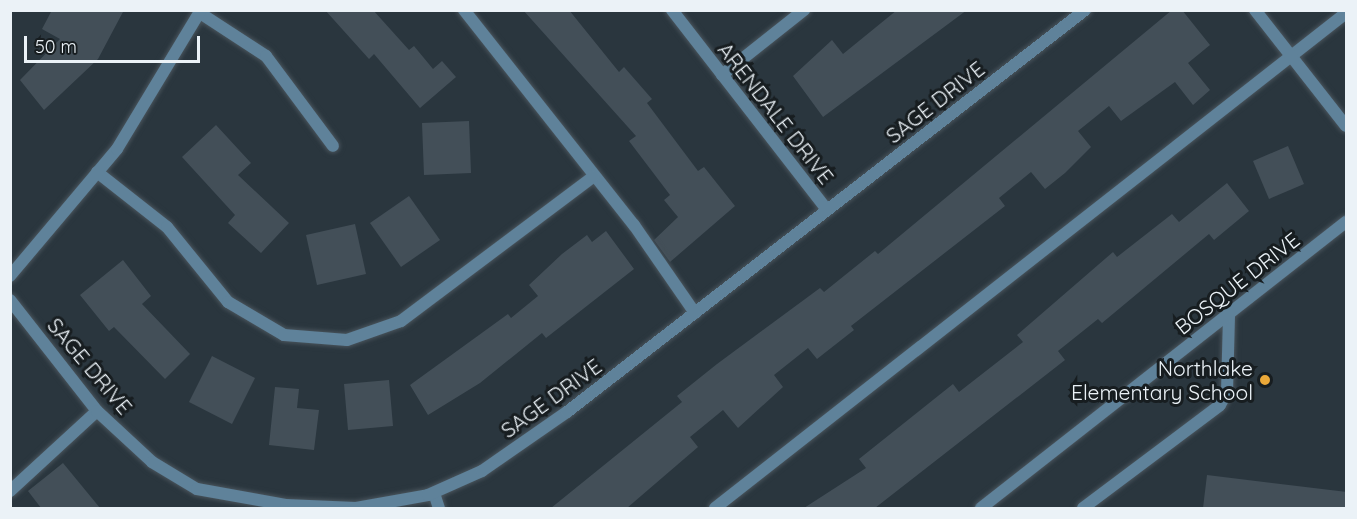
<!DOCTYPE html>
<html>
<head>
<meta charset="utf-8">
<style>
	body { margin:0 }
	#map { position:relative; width:1357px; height:519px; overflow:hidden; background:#2a363e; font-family:Quicksand,sans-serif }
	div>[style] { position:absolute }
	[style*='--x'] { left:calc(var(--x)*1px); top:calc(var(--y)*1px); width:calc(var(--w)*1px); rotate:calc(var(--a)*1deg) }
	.building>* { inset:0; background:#434f58 }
	.roads { filter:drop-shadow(0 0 2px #49545c) drop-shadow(0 0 2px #49545c) }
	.lane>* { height:12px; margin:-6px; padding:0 6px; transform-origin:6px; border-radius:6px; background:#5f829a }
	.street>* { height:12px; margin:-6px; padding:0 6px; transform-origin:6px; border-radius:6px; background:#5f829a }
	.dots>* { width:16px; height:16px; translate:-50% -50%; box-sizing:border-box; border:3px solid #171d20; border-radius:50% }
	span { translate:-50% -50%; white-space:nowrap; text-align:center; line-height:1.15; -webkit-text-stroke:6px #171d20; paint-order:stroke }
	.street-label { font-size:21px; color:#ebf2f7 }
	.poi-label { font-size:21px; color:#ebf2f7 }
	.right { translate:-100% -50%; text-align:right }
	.frame { position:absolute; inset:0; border:12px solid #ebf2f7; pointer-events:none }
	.scale { position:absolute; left:24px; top:36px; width:176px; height:27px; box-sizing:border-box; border:3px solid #ebf2f7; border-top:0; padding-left:8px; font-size:18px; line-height:21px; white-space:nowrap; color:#ebf2f7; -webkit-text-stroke:4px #171d20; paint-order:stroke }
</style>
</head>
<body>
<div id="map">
	<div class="building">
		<div style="clip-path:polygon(52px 10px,124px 10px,98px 59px,44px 110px,20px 80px,60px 39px,42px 29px)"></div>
		<div style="clip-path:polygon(325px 10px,373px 10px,409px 50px,414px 46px,433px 69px,442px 61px,456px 77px,420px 108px,374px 54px,369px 59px)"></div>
		<div style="clip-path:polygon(523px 10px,569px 10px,619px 72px,624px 67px,652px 99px,647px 103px,698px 171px,704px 167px,735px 206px,670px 262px,654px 240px,678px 217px,664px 200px,670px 195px,629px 141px,636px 136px)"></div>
		<div style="clip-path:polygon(897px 10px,967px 10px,823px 117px,793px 76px,832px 40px,843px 54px)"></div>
		<div style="clip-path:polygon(1172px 10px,1182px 10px,1210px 45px,1188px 63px,1210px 90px,1193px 105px,1175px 82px,1121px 121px,1109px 106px,1078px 131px,1091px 147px,1065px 173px,1045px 189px,1031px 172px,999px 198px,1005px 206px,851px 326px,854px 330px,817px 359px,808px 348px,774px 375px,783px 387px,738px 428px,723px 410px,690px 437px,698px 447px,627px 508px,551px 508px,682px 402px,677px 396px,717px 364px,820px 288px,824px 292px,875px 251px,878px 254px)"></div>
		<div style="clip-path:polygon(469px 121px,471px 173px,424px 175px,422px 123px)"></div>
		<div style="clip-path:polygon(216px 125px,251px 163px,238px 175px,289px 223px,261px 253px,228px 223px,235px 215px,182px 157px)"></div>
		<div style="clip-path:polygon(1288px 146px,1304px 184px,1269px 199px,1253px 161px)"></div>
		<div style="clip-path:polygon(1227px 183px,1249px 211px,1214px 240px,1209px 234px,1102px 323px,1098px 319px,1058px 351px,1065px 360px,875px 508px,804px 508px,866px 468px,859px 459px,953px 384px,959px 392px,1023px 342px,1017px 335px,1113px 252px,1117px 257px,1172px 214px,1179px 222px)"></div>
		<div style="clip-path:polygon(409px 196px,440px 240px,401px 267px,370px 223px)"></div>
		<div style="clip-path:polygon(355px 224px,366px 274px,317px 285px,306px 235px)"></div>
		<div style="clip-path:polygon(606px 231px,634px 269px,546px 338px,542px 333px,480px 383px,428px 415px,410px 385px,508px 314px,511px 318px,538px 296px,529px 285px,562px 254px,587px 235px,592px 242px)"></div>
		<div style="clip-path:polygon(123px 260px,151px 296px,142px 304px,190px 354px,165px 379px,114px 327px,109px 331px,80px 295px)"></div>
		<div style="clip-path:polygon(212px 356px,255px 378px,232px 424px,189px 402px)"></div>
		<div style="clip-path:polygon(389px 380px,393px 426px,348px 430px,344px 384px)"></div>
		<div style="clip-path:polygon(275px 387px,299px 389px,297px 408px,319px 410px,314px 450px,269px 445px)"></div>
		<div style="clip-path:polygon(63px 463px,100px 508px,41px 508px,28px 491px)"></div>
		<div style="clip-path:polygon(1207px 475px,1347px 492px,1347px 508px,1203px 508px)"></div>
	</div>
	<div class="roads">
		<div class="lane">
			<div style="--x:464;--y:10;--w:274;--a:51.7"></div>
			<div style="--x:634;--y:225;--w:107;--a:55.3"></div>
			<div style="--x:722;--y:75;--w:105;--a:-38.4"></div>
			<div style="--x:97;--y:172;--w:89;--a:38.2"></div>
			<div style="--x:167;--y:227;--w:97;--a:50.9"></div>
			<div style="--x:228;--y:302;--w:65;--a:30.5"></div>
			<div style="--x:284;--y:335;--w:63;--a:4.5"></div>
			<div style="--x:347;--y:340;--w:57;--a:-19.4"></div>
			<div style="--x:401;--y:321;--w:241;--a:-36.9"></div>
			<div style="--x:10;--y:491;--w:118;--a:-42.6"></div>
			<div style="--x:434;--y:493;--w:16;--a:72"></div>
			<div style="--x:715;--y:508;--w:802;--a:-38.11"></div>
			<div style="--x:1083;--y:508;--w:171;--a:-36.9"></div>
			<div style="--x:1220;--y:405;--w:15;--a:-62"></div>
			<div style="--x:1227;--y:392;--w:78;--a:-88.5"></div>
		</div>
		<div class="street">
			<div style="--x:672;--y:10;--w:253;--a:52.2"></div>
			<div style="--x:1255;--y:10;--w:147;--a:51.9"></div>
			<div style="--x:200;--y:13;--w:79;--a:33.1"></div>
			<div style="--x:266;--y:56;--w:112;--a:53.3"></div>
			<div style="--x:10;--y:276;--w:166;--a:-49.9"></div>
			<div style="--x:117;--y:149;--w:162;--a:-58.9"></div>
			<div style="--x:10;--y:300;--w:141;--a:51.9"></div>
			<div style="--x:97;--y:411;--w:75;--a:42.8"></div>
			<div style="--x:152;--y:462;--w:52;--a:31"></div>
			<div style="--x:197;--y:489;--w:90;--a:10.2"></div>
			<div style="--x:286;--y:505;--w:70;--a:2.5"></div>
			<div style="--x:356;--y:508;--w:73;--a:-10.2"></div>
			<div style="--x:428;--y:495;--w:59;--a:-24"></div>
			<div style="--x:482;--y:471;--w:103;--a:-34.8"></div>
			<div style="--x:567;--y:412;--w:656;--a:-37.81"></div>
			<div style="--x:981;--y:508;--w:464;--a:-38.1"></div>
		</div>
	</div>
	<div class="dots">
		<div style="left:1265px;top:380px;background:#eba939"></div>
	</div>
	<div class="street-label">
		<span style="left:935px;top:102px;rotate:-38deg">SAGE DRIVE</span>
		<span style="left:776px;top:113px;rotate:52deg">ARENDALE DRIVE</span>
		<span style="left:1237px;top:283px;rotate:-38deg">BOSQUE DRIVE</span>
		<span style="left:90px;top:366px;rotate:50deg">SAGE DRIVE</span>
		<span style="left:551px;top:398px;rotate:-36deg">SAGE DRIVE</span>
	</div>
	<div class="poi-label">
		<span class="right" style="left:1253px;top:380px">Northlake<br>Elementary School</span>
	</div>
	<div class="frame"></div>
	<div class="scale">50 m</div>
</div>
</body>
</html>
